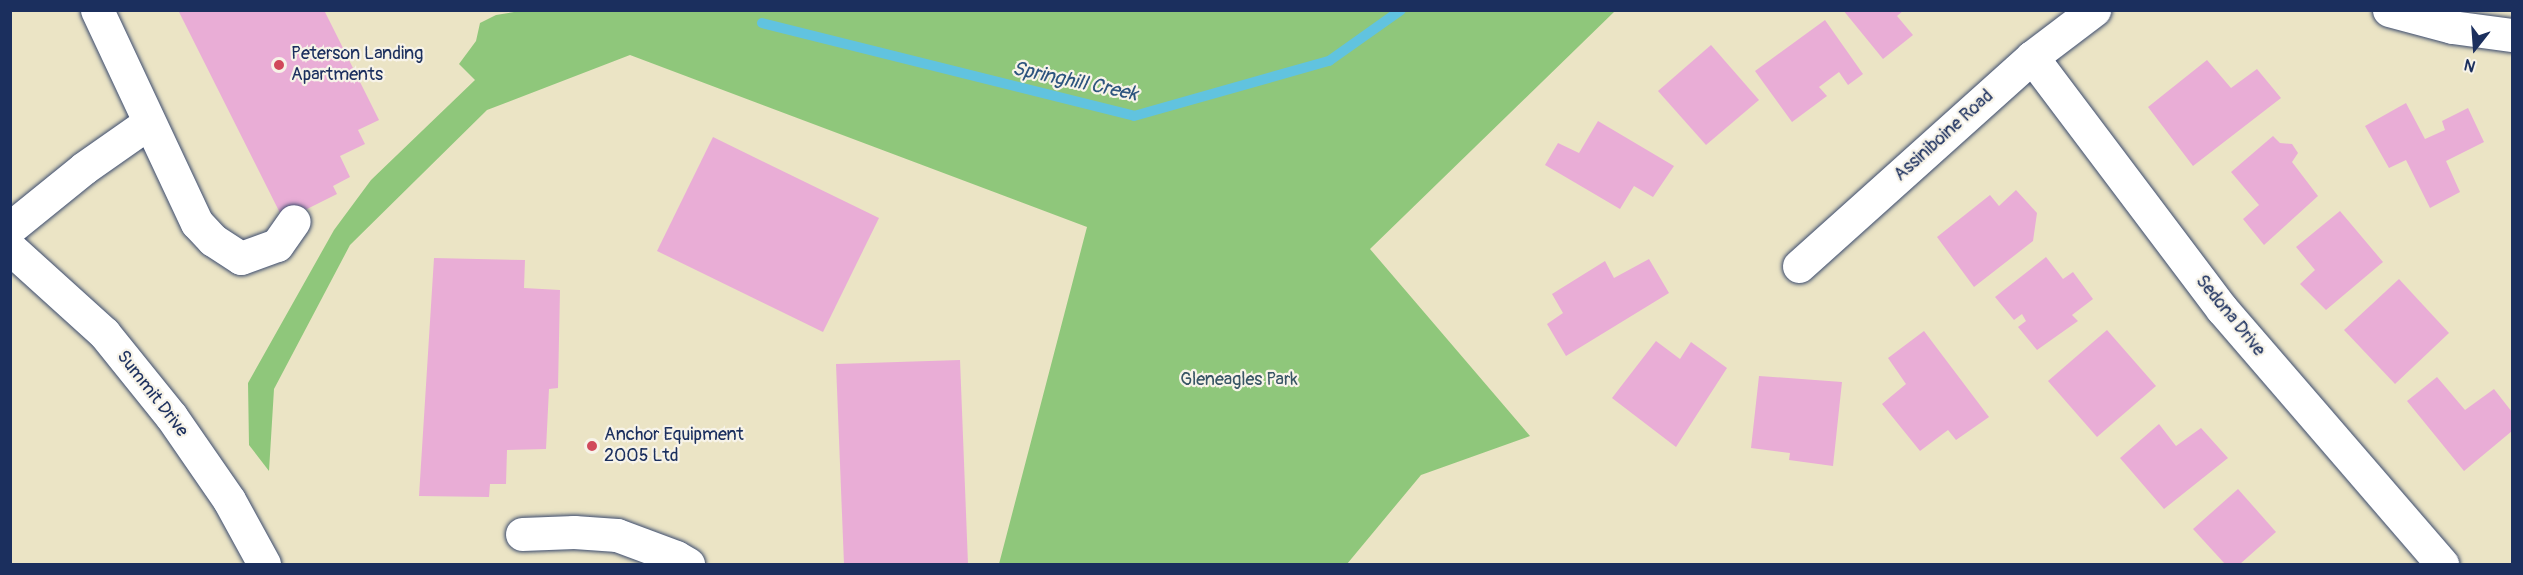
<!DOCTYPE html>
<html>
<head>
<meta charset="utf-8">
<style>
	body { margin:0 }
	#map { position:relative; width:2523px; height:575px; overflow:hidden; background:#ebe4c5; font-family:Pangolin,sans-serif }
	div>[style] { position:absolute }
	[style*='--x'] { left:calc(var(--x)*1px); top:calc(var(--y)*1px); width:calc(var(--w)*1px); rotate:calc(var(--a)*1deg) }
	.green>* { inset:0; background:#8fc77b }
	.stream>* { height:10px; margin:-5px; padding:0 5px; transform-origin:5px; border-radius:5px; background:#61c3df }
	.building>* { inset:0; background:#e9add6 }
	.roads { filter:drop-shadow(0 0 2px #3a4a6d) drop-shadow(0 0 2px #3a4a6d) }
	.minor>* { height:33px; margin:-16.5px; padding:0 16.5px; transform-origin:16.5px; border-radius:16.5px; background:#fff }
	.major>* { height:33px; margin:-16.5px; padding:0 16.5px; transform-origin:16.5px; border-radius:16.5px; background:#fff }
	.dots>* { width:16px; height:16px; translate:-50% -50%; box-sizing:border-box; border:3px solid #f7f3e8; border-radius:50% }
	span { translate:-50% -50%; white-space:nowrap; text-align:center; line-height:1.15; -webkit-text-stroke:4.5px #f7f3e8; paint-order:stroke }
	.poi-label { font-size:18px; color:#1b2f5e }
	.left { translate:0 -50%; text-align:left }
	.street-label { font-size:18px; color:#1b2f5e }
	.park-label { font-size:18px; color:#385565 }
	.water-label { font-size:20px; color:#2c547e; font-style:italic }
	.frame { position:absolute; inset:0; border:12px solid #1b2f5e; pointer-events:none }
	.north { position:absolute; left:2445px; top:18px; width:60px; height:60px; -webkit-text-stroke:4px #f7f3e8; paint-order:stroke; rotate:197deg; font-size:16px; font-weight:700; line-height:24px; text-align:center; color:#1b2f5e }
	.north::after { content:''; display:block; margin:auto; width:21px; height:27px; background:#1b2f5e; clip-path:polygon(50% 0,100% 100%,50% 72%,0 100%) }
</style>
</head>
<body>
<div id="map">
	<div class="green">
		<div style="clip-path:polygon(526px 10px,1615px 11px,1370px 249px,1530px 436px,1421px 475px,1347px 564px,999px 564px,1087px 227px,630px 55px,487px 110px,350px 245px,274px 389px,269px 471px,249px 445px,248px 383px,334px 230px,371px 180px,475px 80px,459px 64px,476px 41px,480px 23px,496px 15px)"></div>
	</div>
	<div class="stream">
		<div style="--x:762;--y:23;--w:383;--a:14"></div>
		<div style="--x:1134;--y:116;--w:203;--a:-15.8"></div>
		<div style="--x:1329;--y:61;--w:88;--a:-35.3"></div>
	</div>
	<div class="building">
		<div style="clip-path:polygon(178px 10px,324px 10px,379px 120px,358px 130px,365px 144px,340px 156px,350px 177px,333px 186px,337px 194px,293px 216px,281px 215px)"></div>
		<div style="clip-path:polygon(1843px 10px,1904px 10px,1897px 16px,1913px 35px,1883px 59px)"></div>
		<div style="clip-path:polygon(1825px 20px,1863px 74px,1848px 85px,1839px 72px,1819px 87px,1827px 96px,1792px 122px,1755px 71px)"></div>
		<div style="clip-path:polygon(1711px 45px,1759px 100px,1706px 145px,1658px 91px)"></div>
		<div style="clip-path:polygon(2207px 60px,2231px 88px,2257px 69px,2281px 98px,2193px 166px,2148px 107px)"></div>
		<div style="clip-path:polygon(2406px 103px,2425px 139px,2445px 130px,2442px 121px,2468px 108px,2484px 142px,2446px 161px,2460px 192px,2430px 208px,2406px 160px,2389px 168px,2365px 126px)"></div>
		<div style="clip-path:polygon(1598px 121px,1674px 166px,1653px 197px,1634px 186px,1620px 209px,1545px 165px,1558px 143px,1579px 153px)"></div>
		<div style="clip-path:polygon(2273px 136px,2280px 143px,2292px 144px,2298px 153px,2292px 162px,2318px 196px,2264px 245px,2243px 219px,2259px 205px,2231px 172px)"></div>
		<div style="clip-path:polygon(713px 137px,879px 218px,823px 332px,657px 251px)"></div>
		<div style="clip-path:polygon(2016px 190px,2037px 213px,2033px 241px,1974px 287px,1937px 237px,1990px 195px,1999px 206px)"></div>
		<div style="clip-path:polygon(2340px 211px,2383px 262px,2326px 310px,2300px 284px,2315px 270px,2296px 247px)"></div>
		<div style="clip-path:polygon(2046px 257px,2063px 279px,2073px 272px,2093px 299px,2072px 315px,2078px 321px,2037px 350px,2018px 327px,2026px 321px,2022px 314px,2014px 320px,1995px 297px)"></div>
		<div style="clip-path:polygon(434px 258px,525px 260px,524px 288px,560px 290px,558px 388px,549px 389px,546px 449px,507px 450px,506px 484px,490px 484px,489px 497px,419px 496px)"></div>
		<div style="clip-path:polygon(1649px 259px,1669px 293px,1566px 356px,1547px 324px,1563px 313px,1552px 294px,1605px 261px,1614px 278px)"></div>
		<div style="clip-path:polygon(2399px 279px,2449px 333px,2395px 384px,2344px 330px)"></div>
		<div style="clip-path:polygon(2107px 330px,2156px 386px,2097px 437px,2048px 381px)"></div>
		<div style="clip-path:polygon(1924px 331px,1989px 417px,1956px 440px,1948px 430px,1920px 451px,1882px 404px,1906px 384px,1888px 358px)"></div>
		<div style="clip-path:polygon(1656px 341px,1680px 359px,1691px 342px,1727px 368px,1676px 447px,1612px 398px)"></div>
		<div style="clip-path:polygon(960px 360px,968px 564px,844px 564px,836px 364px)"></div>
		<div style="clip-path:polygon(1759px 376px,1842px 382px,1833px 466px,1789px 460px,1790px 453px,1751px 448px)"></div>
		<div style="clip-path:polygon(2437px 377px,2465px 410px,2494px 389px,2512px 412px,2512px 431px,2464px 471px,2407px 401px)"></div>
		<div style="clip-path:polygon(2159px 424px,2176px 446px,2201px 428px,2228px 458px,2164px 509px,2120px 458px)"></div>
		<div style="clip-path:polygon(2238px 489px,2276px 532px,2240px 564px,2225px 564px,2193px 529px)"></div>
	</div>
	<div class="roads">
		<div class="minor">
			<div style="--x:97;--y:10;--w:235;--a:64.9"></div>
			<div style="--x:197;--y:223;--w:23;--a:47"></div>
			<div style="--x:213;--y:240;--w:33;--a:33"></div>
			<div style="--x:241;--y:258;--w:38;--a:-20"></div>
			<div style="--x:277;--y:245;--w:29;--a:-55"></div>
			<div style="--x:2389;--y:10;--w:65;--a:15.1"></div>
			<div style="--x:2452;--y:27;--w:61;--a:7.6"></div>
			<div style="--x:2032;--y:57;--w:316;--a:53"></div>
			<div style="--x:2222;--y:309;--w:337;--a:49.2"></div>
			<div style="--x:10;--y:228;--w:95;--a:-39"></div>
			<div style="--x:84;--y:168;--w:78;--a:-35.1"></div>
			<div style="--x:1799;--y:266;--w:313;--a:-41.9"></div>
			<div style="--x:2032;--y:57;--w:78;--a:-37.2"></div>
			<div style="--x:522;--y:534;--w:52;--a:-2.2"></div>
			<div style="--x:574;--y:532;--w:43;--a:4"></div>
			<div style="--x:617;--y:535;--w:63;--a:20.4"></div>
			<div style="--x:676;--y:557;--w:14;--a:30"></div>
		</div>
		<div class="major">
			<div style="--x:10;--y:248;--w:127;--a:42.1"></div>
			<div style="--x:104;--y:333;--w:107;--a:51.1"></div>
			<div style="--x:171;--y:416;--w:102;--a:55.4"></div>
			<div style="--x:229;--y:500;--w:73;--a:61.3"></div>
		</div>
	</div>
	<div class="dots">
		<div style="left:279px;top:65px;background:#d1495b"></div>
		<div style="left:592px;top:446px;background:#d1495b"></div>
	</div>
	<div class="poi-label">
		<span class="left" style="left:291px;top:65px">Peterson Landing<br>Apartments</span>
		<span class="left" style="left:604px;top:446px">Anchor Equipment<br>2005 Ltd</span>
	</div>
	<div class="street-label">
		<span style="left:1944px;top:136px;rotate:-42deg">Assiniboine Road</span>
		<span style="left:2230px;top:316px;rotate:51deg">Sedona Drive</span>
		<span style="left:152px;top:394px;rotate:52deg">Summit Drive</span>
	</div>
	<div class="park-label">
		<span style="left:1239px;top:380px">Gleneagles Park</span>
	</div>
	<div class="water-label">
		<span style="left:1075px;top:81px;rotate:12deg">Springhill Creek</span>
	</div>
	<div class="frame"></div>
	<div class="north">N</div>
</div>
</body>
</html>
